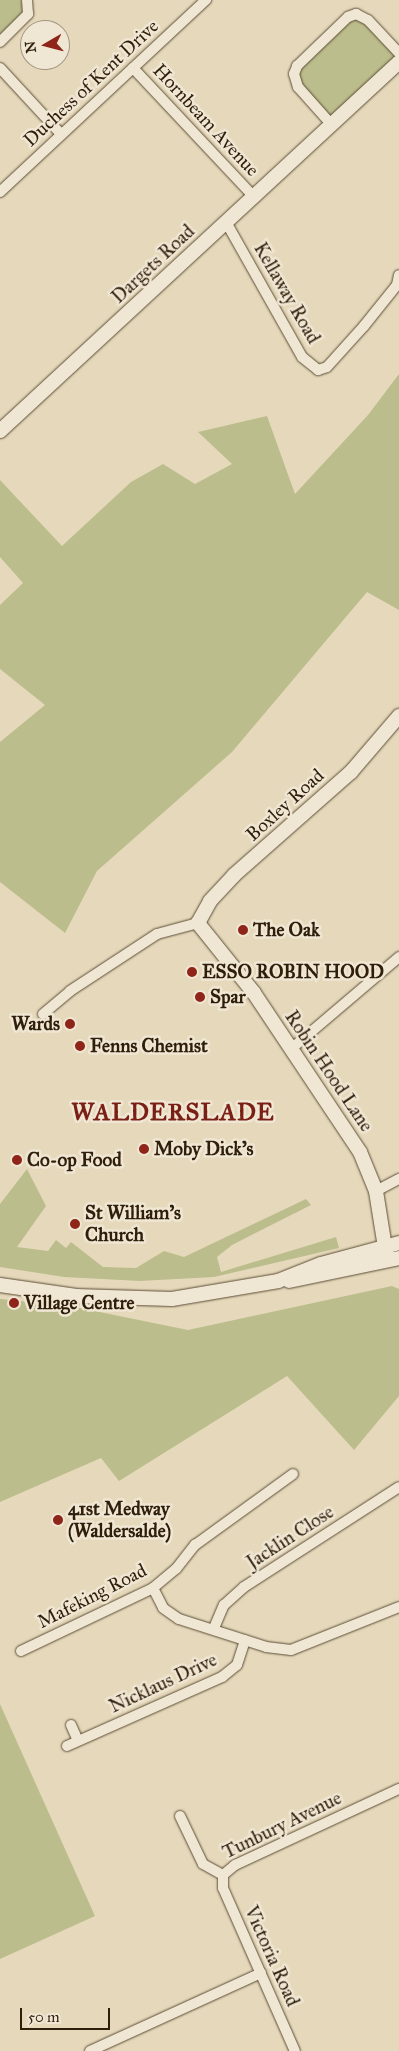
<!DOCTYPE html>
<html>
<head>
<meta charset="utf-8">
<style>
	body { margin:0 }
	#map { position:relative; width:399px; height:2051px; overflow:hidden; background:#e6d9bb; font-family:"IM FELL Great Primer",serif }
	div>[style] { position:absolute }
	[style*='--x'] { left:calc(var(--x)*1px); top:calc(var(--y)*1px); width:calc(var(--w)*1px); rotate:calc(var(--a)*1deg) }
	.green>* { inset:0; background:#bcbd8c }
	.roads { filter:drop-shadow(0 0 1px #5c4d36) drop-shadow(0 0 1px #5c4d36) }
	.street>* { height:10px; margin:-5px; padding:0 5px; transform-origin:5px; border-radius:5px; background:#efe6d3 }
	.secondary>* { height:14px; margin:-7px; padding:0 7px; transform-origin:7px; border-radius:7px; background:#efe6d3 }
	.dots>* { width:14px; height:14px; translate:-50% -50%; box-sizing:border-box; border:2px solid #efe6d3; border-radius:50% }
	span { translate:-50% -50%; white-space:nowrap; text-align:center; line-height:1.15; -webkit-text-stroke:5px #efe6d3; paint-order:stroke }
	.street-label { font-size:19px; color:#2e1e0a }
	.poi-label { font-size:19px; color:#2e1e0a; font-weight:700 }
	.left { translate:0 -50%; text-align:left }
	.right { translate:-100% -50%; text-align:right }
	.district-label { font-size:24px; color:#7a1f14; font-weight:700; letter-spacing:1px }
	.north { position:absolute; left:20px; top:20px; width:50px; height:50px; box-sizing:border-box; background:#efe6d3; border:1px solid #a29683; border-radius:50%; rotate:262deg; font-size:14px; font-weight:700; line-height:20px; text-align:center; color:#2e1e0a }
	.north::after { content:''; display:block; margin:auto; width:18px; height:22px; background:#8f2418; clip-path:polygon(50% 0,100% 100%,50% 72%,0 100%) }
	.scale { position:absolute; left:20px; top:2008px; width:90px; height:22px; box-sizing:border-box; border:2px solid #2e1e0a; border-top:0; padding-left:6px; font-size:15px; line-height:18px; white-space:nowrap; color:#2e1e0a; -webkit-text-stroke:4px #efe6d3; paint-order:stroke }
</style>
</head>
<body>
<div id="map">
	<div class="green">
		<div style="clip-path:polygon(0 0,21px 0,24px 11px,0 35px)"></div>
		<div style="clip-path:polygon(356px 14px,399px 53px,331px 124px,298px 87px,297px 66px)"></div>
		<div style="clip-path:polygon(399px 374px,399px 610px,367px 592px,232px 752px,97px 871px,65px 933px,0 882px,0 742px,45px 705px,0 669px,0 605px,23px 583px,0 557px,0 480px,62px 546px,131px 482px,163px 464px,195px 484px,232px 464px,198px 432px,267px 416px,295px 494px,368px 415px)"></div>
		<div style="clip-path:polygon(27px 1169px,46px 1206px,17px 1247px,48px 1251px,56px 1240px,66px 1248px,71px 1242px,103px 1267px,136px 1268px,164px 1251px,184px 1257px,306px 1199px,311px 1205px,232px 1245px,217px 1257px,221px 1272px,336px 1237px,339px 1248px,214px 1277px,140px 1281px,64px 1277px,0 1267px,0 1204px)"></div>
		<div style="clip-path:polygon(392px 1286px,399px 1289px,399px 1396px,354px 1450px,287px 1376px,119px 1481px,101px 1458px,0 1502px,0 1299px,70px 1306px,188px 1330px)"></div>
		<div style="clip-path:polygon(0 1704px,95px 1916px,0 1959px)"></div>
	</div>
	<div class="roads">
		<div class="street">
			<div style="--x:0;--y:42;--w:40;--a:-45"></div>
			<div style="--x:28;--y:14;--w:14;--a:-94"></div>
			<div style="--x:0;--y:68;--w:90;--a:47.3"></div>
			<div style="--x:133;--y:68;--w:175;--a:46.8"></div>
			<div style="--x:331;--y:124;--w:50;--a:-131.7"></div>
			<div style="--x:298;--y:87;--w:14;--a:-107"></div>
			<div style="--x:294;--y:74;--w:9;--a:-69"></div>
			<div style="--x:297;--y:66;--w:71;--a:-43.9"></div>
			<div style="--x:348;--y:17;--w:9;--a:-21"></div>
			<div style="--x:356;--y:14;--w:13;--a:27"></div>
			<div style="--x:368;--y:20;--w:45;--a:46.8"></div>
			<div style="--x:0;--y:192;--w:282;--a:-43"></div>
			<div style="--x:226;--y:222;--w:155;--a:60.6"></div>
			<div style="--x:302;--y:357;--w:21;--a:39"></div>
			<div style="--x:318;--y:370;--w:9;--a:-18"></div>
			<div style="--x:327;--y:367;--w:55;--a:-47.9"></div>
			<div style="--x:364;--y:326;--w:53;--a:-51.2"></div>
			<div style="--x:397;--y:285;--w:10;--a:-79"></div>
			<div style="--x:43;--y:1014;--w:35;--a:-40"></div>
			<div style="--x:70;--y:991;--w:104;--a:-33.2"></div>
			<div style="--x:157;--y:934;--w:42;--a:-15"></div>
			<div style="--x:291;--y:1049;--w:142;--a:-40.4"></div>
			<div style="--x:376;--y:1191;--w:26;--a:-28"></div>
			<div style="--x:153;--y:1588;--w:22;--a:63"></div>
			<div style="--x:163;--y:1608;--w:19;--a:35"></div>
			<div style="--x:179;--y:1619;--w:91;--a:17.8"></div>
			<div style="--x:266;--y:1647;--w:25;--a:7"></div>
			<div style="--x:291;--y:1650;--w:116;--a:-21.7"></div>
			<div style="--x:214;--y:1628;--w:25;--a:-67"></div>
			<div style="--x:224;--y:1605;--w:27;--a:-42"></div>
			<div style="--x:244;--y:1587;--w:184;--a:-32.8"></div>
			<div style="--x:21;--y:1651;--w:146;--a:-25.5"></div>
			<div style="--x:153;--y:1588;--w:30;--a:-40"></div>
			<div style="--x:176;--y:1569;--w:31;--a:-52"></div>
			<div style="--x:195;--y:1545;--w:121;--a:-35.9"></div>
			<div style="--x:71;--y:1725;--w:17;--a:66"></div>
			<div style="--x:67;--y:1746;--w:170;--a:-24"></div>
			<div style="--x:222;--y:1677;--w:19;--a:-39"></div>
			<div style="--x:237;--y:1665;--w:26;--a:-72"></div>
			<div style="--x:180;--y:1816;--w:53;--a:64.4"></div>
			<div style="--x:203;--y:1864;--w:23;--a:29"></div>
			<div style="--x:223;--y:1875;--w:16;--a:-40"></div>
			<div style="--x:235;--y:1865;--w:181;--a:-24.9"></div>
			<div style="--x:223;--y:1875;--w:13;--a:90"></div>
			<div style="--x:223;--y:1888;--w:178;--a:66.2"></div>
			<div style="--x:90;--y:2051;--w:188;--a:-24.5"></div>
		</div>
		<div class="secondary">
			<div style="--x:0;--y:431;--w:543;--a:-42.76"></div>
			<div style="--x:387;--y:1260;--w:70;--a:-99.1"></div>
			<div style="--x:376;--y:1191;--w:42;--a:-112.3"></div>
			<div style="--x:360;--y:1152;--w:191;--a:-123.7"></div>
			<div style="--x:254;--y:993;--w:90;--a:-128.7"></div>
			<div style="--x:198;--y:923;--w:25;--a:-61"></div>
			<div style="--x:210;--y:901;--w:35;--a:-47"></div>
			<div style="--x:234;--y:875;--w:156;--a:-41.4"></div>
			<div style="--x:351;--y:772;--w:74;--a:-49.4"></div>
			<div style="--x:289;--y:1281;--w:112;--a:-11.8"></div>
			<div style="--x:0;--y:1285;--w:77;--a:8.2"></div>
			<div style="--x:76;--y:1296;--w:96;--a:1.8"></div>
			<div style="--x:172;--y:1299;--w:108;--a:-9.6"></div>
			<div style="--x:278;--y:1281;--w:46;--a:-21.6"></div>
			<div style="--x:321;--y:1264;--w:81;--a:-15.1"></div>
		</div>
	</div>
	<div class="dots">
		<div style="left:243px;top:930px;background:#8f2418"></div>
		<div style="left:192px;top:972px;background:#8f2418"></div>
		<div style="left:200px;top:997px;background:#8f2418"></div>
		<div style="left:70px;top:1024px;background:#8f2418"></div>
		<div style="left:80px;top:1046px;background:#8f2418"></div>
		<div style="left:144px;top:1149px;background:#8f2418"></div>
		<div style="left:17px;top:1160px;background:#8f2418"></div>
		<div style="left:75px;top:1224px;background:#8f2418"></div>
		<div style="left:14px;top:1303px;background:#8f2418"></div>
		<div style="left:58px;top:1520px;background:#8f2418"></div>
	</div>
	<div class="street-label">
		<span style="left:91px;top:83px;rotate:-43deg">Duchess of Kent Drive</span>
		<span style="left:206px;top:120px;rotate:47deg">Hornbeam Avenue</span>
		<span style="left:153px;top:264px;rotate:-43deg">Dargets Road</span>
		<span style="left:287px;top:293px;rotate:60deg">Kellaway Road</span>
		<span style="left:285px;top:805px;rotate:-42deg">Boxley Road</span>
		<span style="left:329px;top:1071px;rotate:56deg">Robin Hood Lane</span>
		<span style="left:290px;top:1537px;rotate:-33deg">Jacklin Close</span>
		<span style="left:92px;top:1596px;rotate:-27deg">Mafeking Road</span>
		<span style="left:163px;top:1683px;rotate:-25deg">Nicklaus Drive</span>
		<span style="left:282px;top:1825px;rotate:-26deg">Tunbury Avenue</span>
		<span style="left:272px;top:1956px;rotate:66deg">Victoria Road</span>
	</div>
	<div class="poi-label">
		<span class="left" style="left:253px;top:930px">The Oak</span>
		<span class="left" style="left:202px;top:972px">ESSO ROBIN HOOD</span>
		<span class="left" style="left:210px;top:997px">Spar</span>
		<span class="right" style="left:60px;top:1024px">Wards</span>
		<span class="left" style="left:90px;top:1046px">Fenns Chemist</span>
		<span class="left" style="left:154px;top:1149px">Moby Dick's</span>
		<span class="left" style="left:27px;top:1160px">Co-op Food</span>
		<span class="left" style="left:85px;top:1224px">St William's<br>Church</span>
		<span class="left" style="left:24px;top:1303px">Village Centre</span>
		<span class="left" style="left:68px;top:1520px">41st Medway<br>(Waldersalde)</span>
	</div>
	<div class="district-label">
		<span style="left:173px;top:1113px">WALDERSLADE</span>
	</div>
	<div class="north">N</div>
	<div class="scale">50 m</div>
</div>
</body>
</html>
